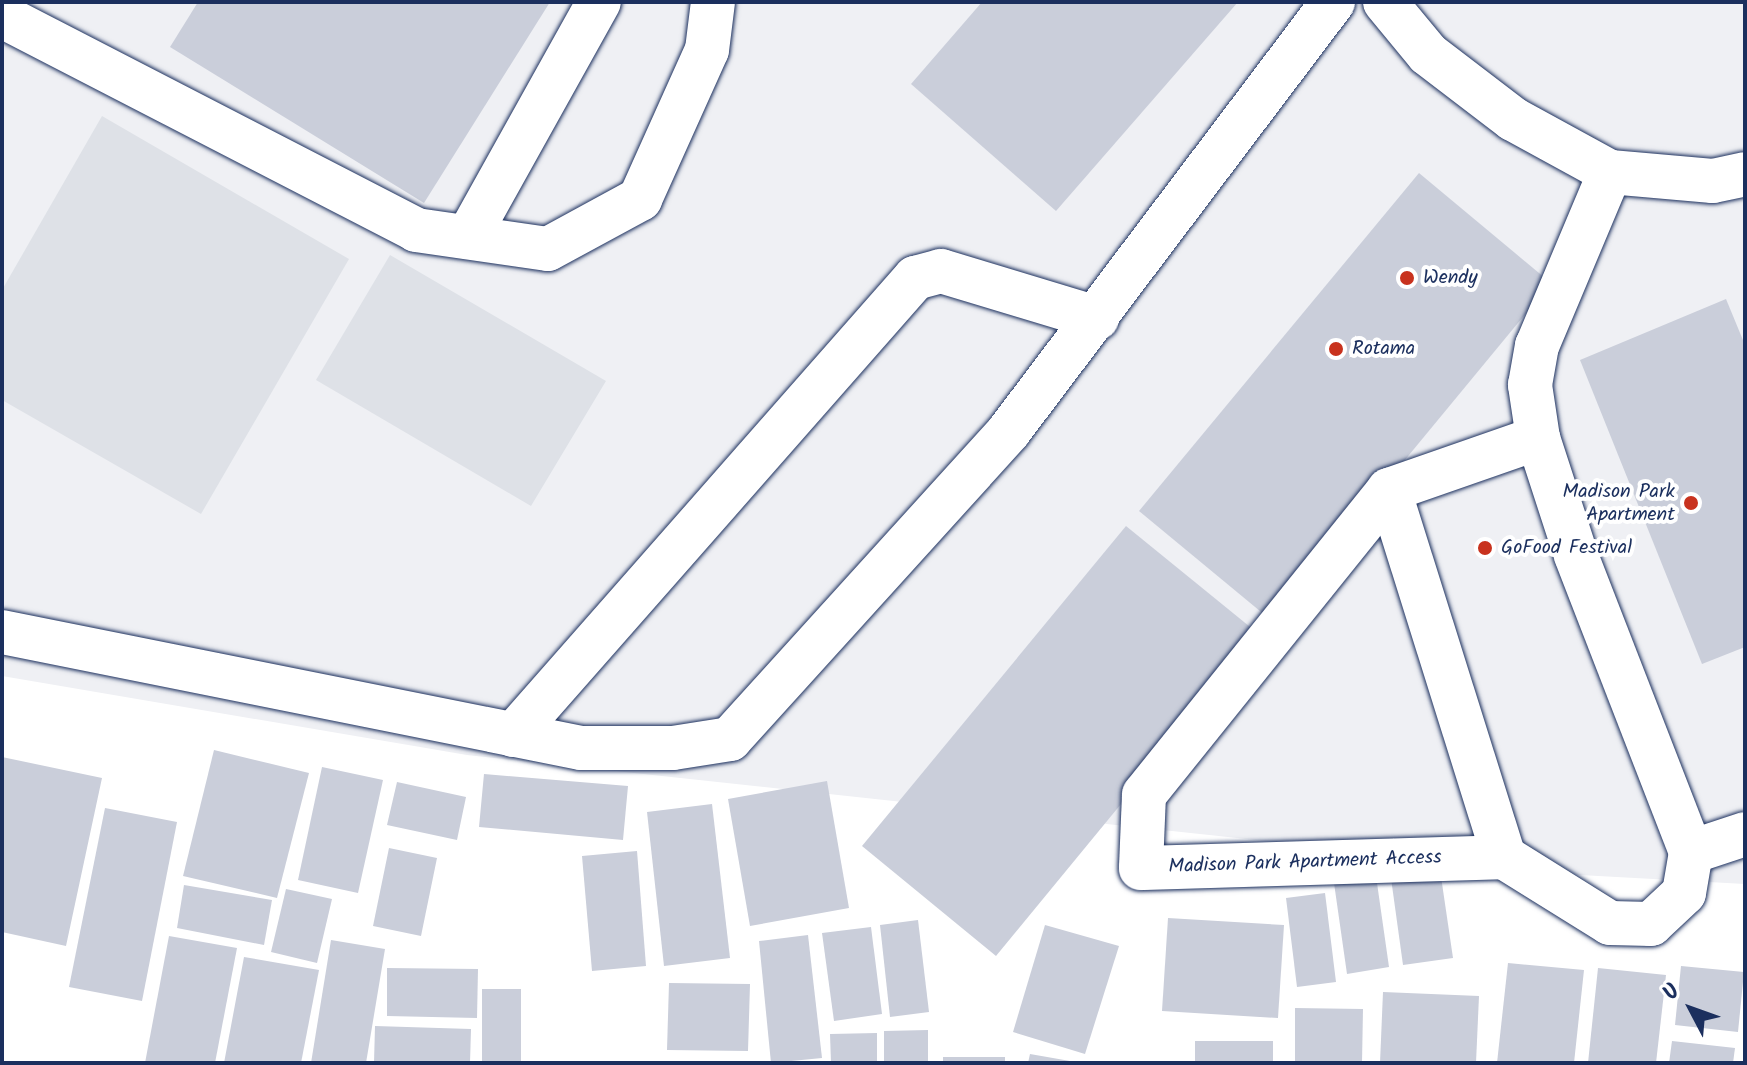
<!DOCTYPE html>
<html>
<head>
<meta charset="utf-8">
<style>
	body { margin:0 }
	#map { position:relative; width:1747px; height:1065px; overflow:hidden; background:#fff; font-family:Kalam,sans-serif }
	div>[style] { position:absolute }
	[style*='--x'] { left:calc(var(--x)*1px); top:calc(var(--y)*1px); width:calc(var(--w)*1px); rotate:calc(var(--a)*1deg) }
	.built>* { inset:0; background:#eff0f4 }
	.green>* { inset:0; background:#dee1e7 }
	.building>* { inset:0; background:#caceda }
	.roads { filter:drop-shadow(0 0 2px #1b2f5e) drop-shadow(0 0 2px #1b2f5e) }
	.minor>* { height:44px; margin:-22px; padding:0 22px; transform-origin:22px; border-radius:22px; background:#fff }
	.dots>* { width:22px; height:22px; translate:-50% -50%; box-sizing:border-box; border:4px solid #fff; border-radius:50% }
	span { translate:-50% -50%; white-space:nowrap; text-align:center; line-height:1.15; -webkit-text-stroke:8px #fff; paint-order:stroke }
	.poi-label { font-size:20px; color:#1b2f5e }
	.left { translate:0 -50%; text-align:left }
	.right { translate:-100% -50%; text-align:right }
	.street-label { font-size:20px; color:#1b2f5e }
	.frame { position:absolute; inset:0; border:4px solid #1b2f5e; pointer-events:none }
	.north { position:absolute; left:1651px; top:969px; width:80px; height:80px; -webkit-text-stroke:6px #fff; paint-order:stroke; rotate:311deg; font-size:22px; font-weight:700; line-height:32px; text-align:center; color:#1b2f5e }
	.north::after { content:''; display:block; margin:auto; width:28px; height:36px; background:#1b2f5e; clip-path:polygon(50% 0,100% 100%,50% 72%,0 100%) }
</style>
</head>
<body>
<div id="map">
	<div class="built">
		<div style="clip-path:polygon(2px 2px,1745px 2px,1745px 884px,1580px 875px,467px 755px,2px 676px)"></div>
	</div>
	<div class="green">
		<div style="clip-path:polygon(102px 116px,349px 259px,201px 514px,2px 400px,2px 290px)"></div>
		<div style="clip-path:polygon(390px 255px,606px 381px,531px 506px,316px 380px)"></div>
	</div>
	<div class="building">
		<div style="clip-path:polygon(198px 2px,550px 2px,424px 203px,170px 47px)"></div>
		<div style="clip-path:polygon(982px 2px,1238px 2px,1056px 211px,911px 84px)"></div>
		<div style="clip-path:polygon(1419px 173px,1551px 283px,1272px 621px,1139px 511px)"></div>
		<div style="clip-path:polygon(1726px 299px,1745px 345px,1745px 647px,1702px 664px,1580px 360px)"></div>
		<div style="clip-path:polygon(1126px 526px,1260px 635px,996px 956px,862px 846px)"></div>
		<div style="clip-path:polygon(214px 750px,309px 773px,277px 898px,183px 876px)"></div>
		<div style="clip-path:polygon(2px 757px,102px 778px,66px 946px,2px 932px)"></div>
		<div style="clip-path:polygon(322px 767px,383px 780px,358px 893px,298px 880px)"></div>
		<div style="clip-path:polygon(484px 774px,628px 786px,623px 840px,479px 827px)"></div>
		<div style="clip-path:polygon(827px 781px,849px 908px,750px 926px,728px 799px)"></div>
		<div style="clip-path:polygon(397px 782px,466px 797px,457px 840px,387px 825px)"></div>
		<div style="clip-path:polygon(712px 804px,730px 958px,664px 966px,647px 812px)"></div>
		<div style="clip-path:polygon(105px 808px,177px 822px,142px 1001px,69px 987px)"></div>
		<div style="clip-path:polygon(389px 848px,437px 858px,421px 936px,373px 926px)"></div>
		<div style="clip-path:polygon(637px 851px,646px 966px,592px 971px,582px 856px)"></div>
		<div style="clip-path:polygon(1439px 863px,1453px 958px,1403px 965px,1390px 871px)"></div>
		<div style="clip-path:polygon(1376px 876px,1389px 967px,1347px 974px,1334px 883px)"></div>
		<div style="clip-path:polygon(184px 885px,272px 900px,264px 945px,177px 928px)"></div>
		<div style="clip-path:polygon(286px 889px,332px 899px,317px 963px,271px 952px)"></div>
		<div style="clip-path:polygon(1325px 893px,1336px 982px,1297px 987px,1286px 898px)"></div>
		<div style="clip-path:polygon(1168px 918px,1284px 925px,1278px 1018px,1162px 1011px)"></div>
		<div style="clip-path:polygon(918px 920px,929px 1012px,890px 1017px,880px 925px)"></div>
		<div style="clip-path:polygon(1045px 925px,1119px 946px,1085px 1054px,1013px 1032px)"></div>
		<div style="clip-path:polygon(871px 927px,882px 1014px,834px 1021px,822px 933px)"></div>
		<div style="clip-path:polygon(808px 935px,822px 1058px,771px 1063px,759px 941px)"></div>
		<div style="clip-path:polygon(169px 936px,237px 948px,215px 1063px,145px 1063px)"></div>
		<div style="clip-path:polygon(331px 940px,385px 949px,366px 1063px,311px 1063px)"></div>
		<div style="clip-path:polygon(244px 957px,319px 970px,301px 1063px,224px 1063px)"></div>
		<div style="clip-path:polygon(1508px 963px,1584px 970px,1574px 1063px,1497px 1063px)"></div>
		<div style="clip-path:polygon(1681px 966px,1744px 972px,1738px 1032px,1675px 1025px)"></div>
		<div style="clip-path:polygon(387px 968px,478px 969px,477px 1018px,387px 1016px)"></div>
		<div style="clip-path:polygon(1598px 968px,1666px 975px,1656px 1063px,1588px 1063px)"></div>
		<div style="clip-path:polygon(669px 983px,750px 984px,748px 1051px,667px 1050px)"></div>
		<div style="clip-path:polygon(482px 989px,521px 989px,521px 1063px,482px 1063px)"></div>
		<div style="clip-path:polygon(1383px 992px,1479px 996px,1476px 1063px,1380px 1063px)"></div>
		<div style="clip-path:polygon(1295px 1008px,1363px 1009px,1362px 1063px,1295px 1063px)"></div>
		<div style="clip-path:polygon(375px 1026px,471px 1029px,470px 1063px,374px 1063px)"></div>
		<div style="clip-path:polygon(928px 1030px,928px 1063px,884px 1063px,884px 1031px)"></div>
		<div style="clip-path:polygon(877px 1033px,877px 1063px,831px 1063px,830px 1034px)"></div>
		<div style="clip-path:polygon(1195px 1041px,1273px 1041px,1273px 1063px,1195px 1063px)"></div>
		<div style="clip-path:polygon(1672px 1041px,1735px 1048px,1733px 1063px,1669px 1063px)"></div>
		<div style="clip-path:polygon(1030px 1054px,1070px 1061px,1069px 1063px,1028px 1063px)"></div>
		<div style="clip-path:polygon(943px 1057px,1005px 1057px,1005px 1063px,943px 1063px)"></div>
	</div>
	<div class="roads">
		<div class="minor">
			<div style="--x:1385;--y:2;--w:67;--a:50.4"></div>
			<div style="--x:1428;--y:54;--w:107;--a:37.4"></div>
			<div style="--x:1513;--y:119;--w:111;--a:28.7"></div>
			<div style="--x:1610;--y:172;--w:103;--a:5"></div>
			<div style="--x:1713;--y:181;--w:33;--a:-12"></div>
			<div style="--x:2;--y:16;--w:466;--a:27.3"></div>
			<div style="--x:416;--y:230;--w:133;--a:8.2"></div>
			<div style="--x:548;--y:249;--w:105;--a:-28.5"></div>
			<div style="--x:640;--y:199;--w:163;--a:-65.8"></div>
			<div style="--x:707;--y:50;--w:48;--a:-82.9"></div>
			<div style="--x:468;--y:237;--w:269;--a:-60.9"></div>
			<div style="--x:1538;--y:438;--w:158;--a:160.8"></div>
			<div style="--x:1389;--y:490;--w:391;--a:128.8"></div>
			<div style="--x:1144;--y:795;--w:73;--a:92.4"></div>
			<div style="--x:1141;--y:868;--w:363;--a:-1.7"></div>
			<div style="--x:1504;--y:857;--w:125;--a:31.9"></div>
			<div style="--x:1610;--y:923;--w:41;--a:1.4"></div>
			<div style="--x:1651;--y:924;--w:45;--a:-43.2"></div>
			<div style="--x:1684;--y:893;--w:42;--a:-80.3"></div>
			<div style="--x:1691;--y:852;--w:318;--a:-111.2"></div>
			<div style="--x:1576;--y:555;--w:123;--a:-108"></div>
			<div style="--x:1538;--y:438;--w:54;--a:-98.6"></div>
			<div style="--x:1530;--y:385;--w:40;--a:-80"></div>
			<div style="--x:1537;--y:346;--w:189;--a:-67.2"></div>
			<div style="--x:1389;--y:490;--w:385;--a:72.6"></div>
			<div style="--x:2;--y:632;--w:591;--a:11.33"></div>
			<div style="--x:581;--y:748;--w:92;--a:0"></div>
			<div style="--x:673;--y:748;--w:58;--a:-9"></div>
			<div style="--x:730;--y:739;--w:416;--a:-47.8"></div>
			<div style="--x:1009;--y:431;--w:538;--a:-52.94"></div>
			<div style="--x:513;--y:735;--w:609;--a:-48.66"></div>
			<div style="--x:915;--y:278;--w:27;--a:-15"></div>
			<div style="--x:941;--y:271;--w:163;--a:16.8"></div>
			<div style="--x:1691;--y:852;--w:57;--a:-18.4"></div>
		</div>
	</div>
	<div class="dots">
		<div style="left:1407px;top:278px;background:#c8321e"></div>
		<div style="left:1336px;top:349px;background:#c8321e"></div>
		<div style="left:1691px;top:503px;background:#c8321e"></div>
		<div style="left:1485px;top:548px;background:#c8321e"></div>
	</div>
	<div class="poi-label">
		<span class="left" style="left:1423px;top:278px">Wendy</span>
		<span class="left" style="left:1352px;top:349px">Rotama</span>
		<span class="right" style="left:1675px;top:504px">Madison Park<br>Apartment</span>
		<span class="left" style="left:1501px;top:548px">GoFood Festival</span>
	</div>
	<div class="street-label">
		<span style="left:1305px;top:863px;rotate:-2deg">Madison Park Apartment Access</span>
	</div>
	<div class="frame"></div>
	<div class="north">U</div>
</div>
</body>
</html>
